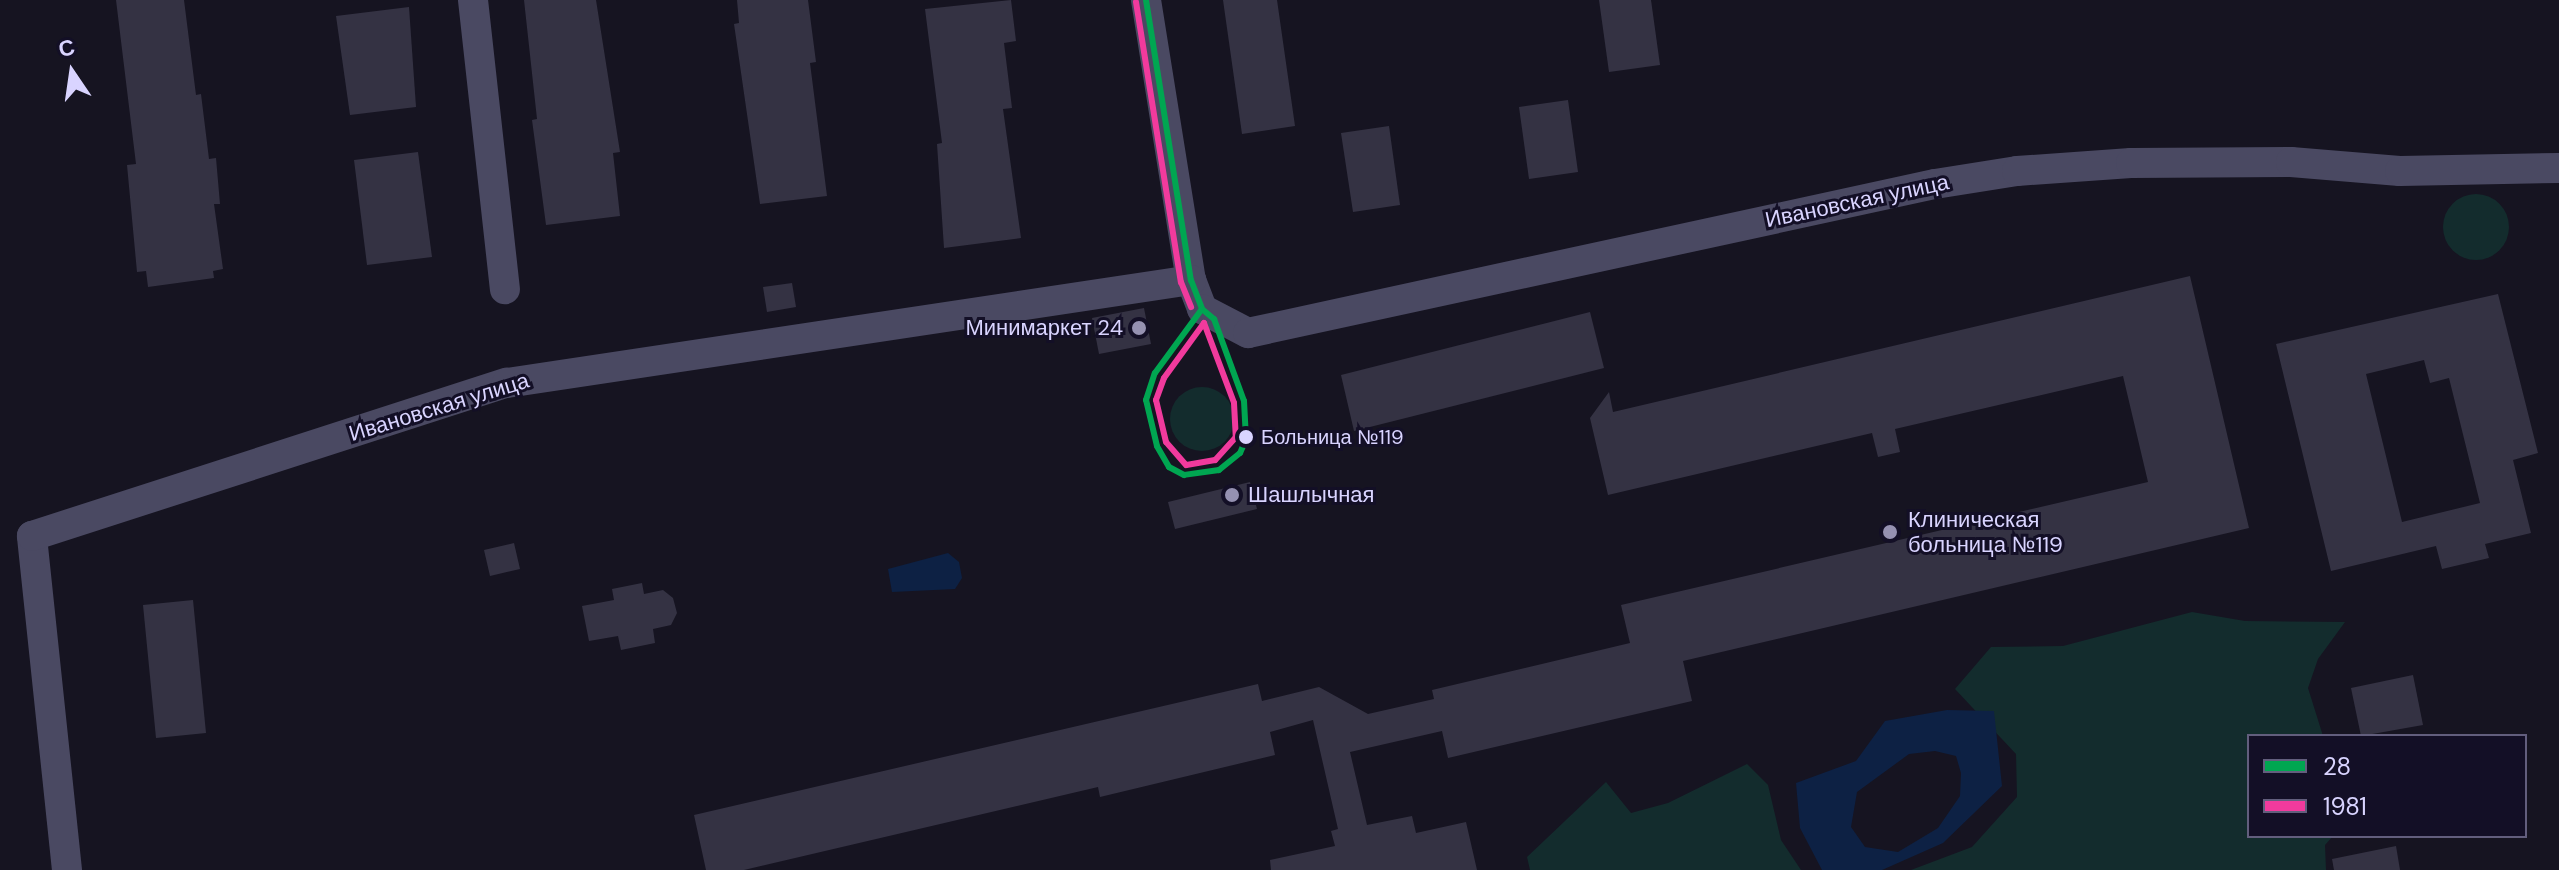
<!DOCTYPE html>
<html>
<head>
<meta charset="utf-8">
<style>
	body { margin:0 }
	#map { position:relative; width:2559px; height:870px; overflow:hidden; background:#161421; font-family:"DM Sans",sans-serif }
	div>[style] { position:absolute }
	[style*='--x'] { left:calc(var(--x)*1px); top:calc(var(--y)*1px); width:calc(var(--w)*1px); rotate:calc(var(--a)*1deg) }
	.green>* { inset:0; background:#132c2d }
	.round { border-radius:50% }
	.water>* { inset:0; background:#0d2144 }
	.building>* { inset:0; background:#343243 }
	.minor>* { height:30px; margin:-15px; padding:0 15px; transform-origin:15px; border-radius:15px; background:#4a4962 }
	.bus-1>* { height:6px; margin:-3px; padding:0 3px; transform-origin:3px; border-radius:3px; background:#00a651 }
	.bus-2>* { height:6px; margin:-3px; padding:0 3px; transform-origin:3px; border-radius:3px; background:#f13a9d }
	.dots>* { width:22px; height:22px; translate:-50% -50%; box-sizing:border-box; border:4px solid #130f26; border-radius:50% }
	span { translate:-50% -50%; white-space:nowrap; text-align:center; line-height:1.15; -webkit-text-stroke:6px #130f26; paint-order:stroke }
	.bus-label { font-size:20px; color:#d9d4ff }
	.left { translate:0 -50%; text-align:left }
	.street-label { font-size:22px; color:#d9d4ff }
	.poi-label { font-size:22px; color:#d9d4ff }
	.right { translate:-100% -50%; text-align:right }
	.legend { position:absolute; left:2247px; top:734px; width:280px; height:104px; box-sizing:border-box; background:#130f26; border:2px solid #625e7d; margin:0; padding:10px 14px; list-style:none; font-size:24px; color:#d9d4ff }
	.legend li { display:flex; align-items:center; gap:16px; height:40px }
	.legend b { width:40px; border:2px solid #625e7d }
	.north { position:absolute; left:32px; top:32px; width:80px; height:80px; -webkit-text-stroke:6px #130f26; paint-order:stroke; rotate:347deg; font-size:22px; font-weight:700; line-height:32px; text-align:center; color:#d9d4ff }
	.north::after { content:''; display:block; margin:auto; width:28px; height:36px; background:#d9d4ff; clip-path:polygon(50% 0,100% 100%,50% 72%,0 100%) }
</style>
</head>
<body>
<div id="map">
	<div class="green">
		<div class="round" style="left:2443px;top:194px;width:66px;height:66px"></div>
		<div class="round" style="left:1170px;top:387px;width:64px;height:64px"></div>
		<div style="clip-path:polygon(2192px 612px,2245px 621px,2345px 622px,2318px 659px,2308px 688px,2323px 736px,2249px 736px,2249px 836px,2333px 836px,2325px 845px,2326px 870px,1911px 870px,1972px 847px,2017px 797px,2016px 754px,1955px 689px,1991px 647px,2063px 646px)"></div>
		<div style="clip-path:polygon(1747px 764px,1768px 785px,1781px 840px,1801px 870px,1530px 870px,1527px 857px,1606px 782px,1631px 813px,1668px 803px)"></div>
	</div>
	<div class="water">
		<div style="clip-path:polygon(948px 553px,959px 562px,962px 578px,955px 589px,892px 592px,888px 569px)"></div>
		<div style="clip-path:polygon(evenodd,1947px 710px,1994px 711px,2002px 786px,1943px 843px,1882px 870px,1822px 870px,1800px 828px,1796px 783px,1856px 761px,1885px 721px,1947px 710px,1935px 751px,1956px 756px,1961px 773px,1960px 796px,1938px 828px,1898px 852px,1865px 847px,1851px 827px,1857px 792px,1909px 754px,1935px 751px)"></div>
	</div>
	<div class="building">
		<div style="clip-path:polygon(116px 0,184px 0,196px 95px,201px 94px,209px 159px,216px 158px,220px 204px,214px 204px,223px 269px,213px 271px,214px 278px,148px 287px,146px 271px,137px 272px,127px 165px,136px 164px)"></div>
		<div style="clip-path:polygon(524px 0,596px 0,620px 152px,613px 153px,620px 216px,546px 225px,532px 120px,537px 119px)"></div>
		<div style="clip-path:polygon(737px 0,808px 0,816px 62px,810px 63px,827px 196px,760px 204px,734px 24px,739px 23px)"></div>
		<div style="clip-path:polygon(1011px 0,1016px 41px,1004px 43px,1012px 108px,1003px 109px,1021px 238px,944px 248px,937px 144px,942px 143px,925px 9px)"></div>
		<div style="clip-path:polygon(1223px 0,1277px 0,1295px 126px,1242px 134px)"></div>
		<div style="clip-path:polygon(1599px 0,1651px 0,1660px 65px,1609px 72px)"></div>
		<div style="clip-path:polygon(409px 7px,416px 107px,350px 115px,336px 16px)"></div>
		<div style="clip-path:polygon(1568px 100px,1578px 172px,1529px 179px,1519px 107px)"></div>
		<div style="clip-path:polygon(1389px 126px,1400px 205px,1353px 212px,1341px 133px)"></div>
		<div style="clip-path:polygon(418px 152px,432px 257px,367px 265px,354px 160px)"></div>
		<div style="clip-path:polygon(2190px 276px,2249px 528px,1683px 661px,1692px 701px,1448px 758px,1442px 731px,1350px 752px,1367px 825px,1412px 816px,1416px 833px,1466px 822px,1477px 870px,1271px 870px,1270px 860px,1335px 846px,1331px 831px,1338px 829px,1313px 720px,1270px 732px,1275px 755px,1100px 797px,1098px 787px,744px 870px,706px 870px,694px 815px,1258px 684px,1262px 701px,1319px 687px,1368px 714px,1434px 699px,1432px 690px,1630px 643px,1621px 605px,2148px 482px,2123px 376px,1895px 429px,1900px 452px,1878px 457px,1872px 433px,1608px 495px,1590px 418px,1609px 392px,1613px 412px)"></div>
		<div style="clip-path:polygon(792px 283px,796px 307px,767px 312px,763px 287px)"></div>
		<div style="clip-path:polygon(evenodd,2498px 294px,2538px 453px,2513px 460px,2531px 533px,2485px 544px,2489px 558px,2442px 569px,2436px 546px,2331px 571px,2276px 344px,2498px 294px,2424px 360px,2430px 383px,2449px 378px,2480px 503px,2402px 522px,2366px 374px,2424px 360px)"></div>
		<div style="clip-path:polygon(1144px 308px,1151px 344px,1099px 354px,1092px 318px)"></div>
		<div style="clip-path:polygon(1590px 312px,1604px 368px,1354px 431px,1341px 375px)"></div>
		<div style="clip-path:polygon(1250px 482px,1257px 509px,1175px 529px,1168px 502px)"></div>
		<div style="clip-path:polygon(514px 543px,520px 569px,490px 576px,484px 550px)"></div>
		<div style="clip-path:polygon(642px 583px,644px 594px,663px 590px,673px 598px,677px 613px,671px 625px,653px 629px,655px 643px,621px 650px,618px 636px,589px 641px,582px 606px,614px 600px,612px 589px)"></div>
		<div style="clip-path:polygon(193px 600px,206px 733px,156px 738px,143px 605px)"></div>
		<div style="clip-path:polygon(2413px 675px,2423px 725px,2361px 736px,2351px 688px)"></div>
		<div style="clip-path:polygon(2396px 846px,2400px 870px,2334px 870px,2332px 859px)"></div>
	</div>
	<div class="minor">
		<div style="--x:473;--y:0;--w:291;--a:83.7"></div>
		<div style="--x:1146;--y:0;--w:284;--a:80.9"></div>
		<div style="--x:1191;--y:280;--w:31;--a:69"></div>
		<div style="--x:1202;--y:309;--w:52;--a:27.6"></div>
		<div style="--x:1248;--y:333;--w:703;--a:-12.24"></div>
		<div style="--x:1935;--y:184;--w:83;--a:-9"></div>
		<div style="--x:2017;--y:171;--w:114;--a:-4"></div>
		<div style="--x:2131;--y:163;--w:160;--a:-0.4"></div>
		<div style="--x:2291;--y:162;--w:109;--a:4.7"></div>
		<div style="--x:2400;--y:171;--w:159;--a:-1.1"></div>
		<div style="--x:67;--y:870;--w:336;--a:-96"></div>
		<div style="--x:32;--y:536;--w:499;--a:-17.9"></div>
		<div style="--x:507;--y:383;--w:692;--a:-8.56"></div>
	</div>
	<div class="bus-1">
		<div style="--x:1146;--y:0;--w:284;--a:80.9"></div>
		<div style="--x:1191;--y:280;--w:31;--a:69"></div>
		<div style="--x:1202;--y:309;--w:16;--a:40"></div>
		<div style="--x:1214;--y:319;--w:87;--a:69.9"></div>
		<div style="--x:1244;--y:401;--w:38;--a:87"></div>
		<div style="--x:1246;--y:439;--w:15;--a:113"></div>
		<div style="--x:1240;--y:453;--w:27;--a:141"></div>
		<div style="--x:1219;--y:470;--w:35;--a:172"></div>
		<div style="--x:1184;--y:475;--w:17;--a:-152"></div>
		<div style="--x:1169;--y:467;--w:24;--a:-120"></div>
		<div style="--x:1157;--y:446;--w:47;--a:-103.4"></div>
		<div style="--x:1146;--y:400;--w:28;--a:-72"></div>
		<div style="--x:1155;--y:373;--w:79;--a:-53.7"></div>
	</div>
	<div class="bus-2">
		<div style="--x:1136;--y:2;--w:284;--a:80.9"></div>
		<div style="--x:1181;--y:282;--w:27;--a:68"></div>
		<div style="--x:1204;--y:323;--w:85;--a:69.4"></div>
		<div style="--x:1234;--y:403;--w:34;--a:87"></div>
		<div style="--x:1236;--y:437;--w:31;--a:132"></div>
		<div style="--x:1215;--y:460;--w:29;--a:170"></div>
		<div style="--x:1186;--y:465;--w:30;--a:-131"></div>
		<div style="--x:1166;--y:442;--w:43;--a:-103.4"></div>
		<div style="--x:1156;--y:400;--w:23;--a:-70"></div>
		<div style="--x:1164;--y:378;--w:68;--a:-54"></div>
	</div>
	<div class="dots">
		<div style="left:1139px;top:328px;background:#9591b1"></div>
		<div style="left:1246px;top:437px;background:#d9d4ff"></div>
		<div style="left:1232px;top:495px;background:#9591b1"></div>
		<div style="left:1890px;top:532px;background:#9591b1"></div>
	</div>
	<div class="bus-label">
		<span class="left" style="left:1261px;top:437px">Больница №119</span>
	</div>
	<div class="street-label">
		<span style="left:1857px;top:201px;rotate:-12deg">Ивановская улица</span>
		<span style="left:439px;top:407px;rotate:-17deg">Ивановская улица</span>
	</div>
	<div class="poi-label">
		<span class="right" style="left:1123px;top:328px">Минимаркет 24</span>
		<span class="left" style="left:1248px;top:495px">Шашлычная</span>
		<span class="left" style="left:1908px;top:532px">Клиническая<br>больница №119</span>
	</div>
	<ul class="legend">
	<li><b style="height:10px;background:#00a651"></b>28</li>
	<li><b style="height:10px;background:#f13a9d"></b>1981</li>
	</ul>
	<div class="north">С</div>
</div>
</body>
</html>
